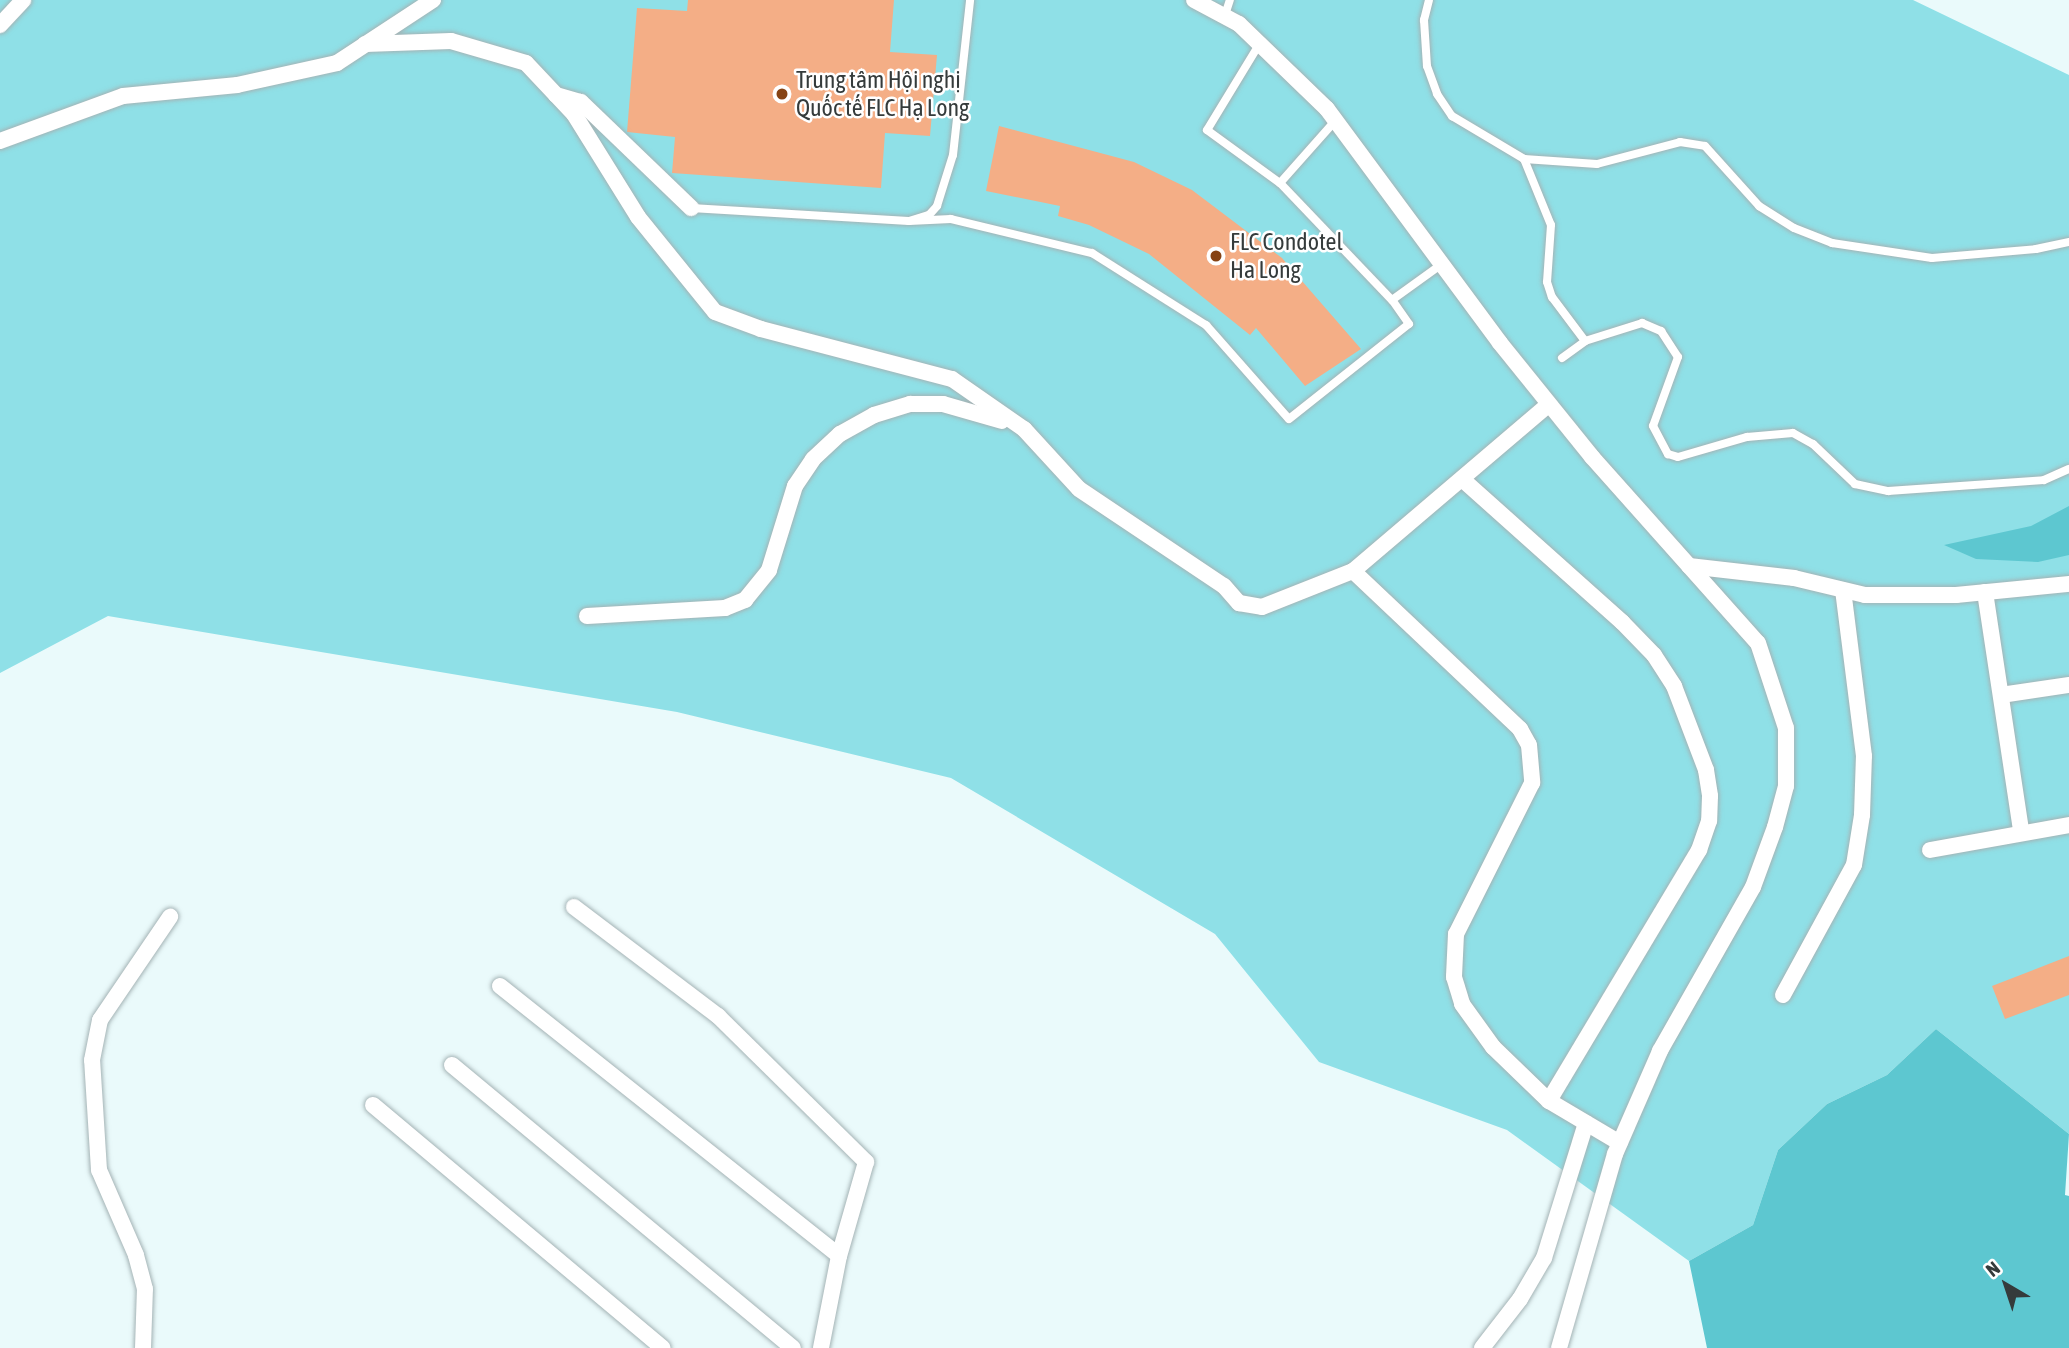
<!DOCTYPE html>
<html>
<head>
<meta charset="utf-8">
<style>
	body { margin:0 }
	#map { position:relative; width:2069px; height:1348px; overflow:hidden; background:#eafafb; font-family:"Asap Condensed",sans-serif }
	div>[style] { position:absolute }
	[style*='--x'] { left:calc(var(--x)*1px); top:calc(var(--y)*1px); width:calc(var(--w)*1px); rotate:calc(var(--a)*1deg) }
	.green>* { inset:0; background:#8fe0e7 }
	.forest>* { inset:0; background:#5dc7d0 }
	.building>* { inset:0; background:#f4ae86 }
	.roads { filter:drop-shadow(0 0 2px #a4b3b5) drop-shadow(0 0 2px #a4b3b5) }
	.lane>* { height:8px; margin:-4px; padding:0 4px; transform-origin:4px; border-radius:4px; background:#fff }
	.street>* { height:16px; margin:-8px; padding:0 8px; transform-origin:8px; border-radius:8px; background:#fff }
	.dots>* { width:19px; height:19px; translate:-50% -50%; box-sizing:border-box; border:4px solid #fff; border-radius:50% }
	span { translate:-50% -50%; white-space:nowrap; text-align:center; line-height:1.15; -webkit-text-stroke:5px #fff; paint-order:stroke }
	.poi-label { font-size:24px; color:#353b3b }
	.left { translate:0 -50%; text-align:left }
	.north { position:absolute; left:1971px; top:1250px; width:70px; height:70px; -webkit-text-stroke:5px #fff; paint-order:stroke; rotate:321deg; font-size:19px; font-weight:700; line-height:28px; text-align:center; color:#353b3b }
	.north::after { content:''; display:block; margin:auto; width:24px; height:32px; background:#353b3b; clip-path:polygon(50% 0,100% 100%,50% 72%,0 100%) }
</style>
</head>
<body>
<div id="map">
	<div class="green">
		<div style="clip-path:polygon(0 0,1913px 0,2069px 75px,2069px 1134px,1936px 1029px,1887px 1075px,1827px 1104px,1778px 1150px,1753px 1225px,1689px 1261px,1507px 1130px,1319px 1062px,1215px 934px,951px 778px,677px 712px,108px 616px,0 673px)"></div>
	</div>
	<div class="forest">
		<div style="clip-path:polygon(2069px 506px,2069px 555px,2038px 562px,1976px 559px,1944px 545px,2031px 526px)"></div>
		<div style="clip-path:polygon(1936px 1029px,2069px 1134px,2065px 1195px,2069px 1196px,2069px 1348px,1707px 1348px,1689px 1261px,1753px 1225px,1778px 1150px,1827px 1104px,1887px 1075px)"></div>
	</div>
	<div class="building">
		<div style="clip-path:polygon(688px 0,894px 0,890px 52px,937px 55px,930px 136px,885px 133px,881px 188px,672px 173px,675px 137px,627px 132px,637px 8px,687px 11px)"></div>
		<div style="clip-path:polygon(999px 126px,1134px 162px,1192px 190px,1282px 258px,1361px 349px,1305px 386px,1256px 328px,1250px 335px,1149px 254px,1089px 225px,1058px 216px,1060px 206px,986px 191px)"></div>
		<div style="clip-path:polygon(2069px 956px,2069px 995px,2005px 1019px,1992px 986px)"></div>
	</div>
	<div class="roads">
		<div class="lane">
			<div style="--x:1429;--y:0;--w:21;--a:104"></div>
			<div style="--x:1424;--y:20;--w:46;--a:86.3"></div>
			<div style="--x:1427;--y:66;--w:30;--a:70"></div>
			<div style="--x:1437;--y:94;--w:27;--a:56"></div>
			<div style="--x:1452;--y:116;--w:84;--a:30.8"></div>
			<div style="--x:1524;--y:159;--w:73;--a:3.9"></div>
			<div style="--x:1597;--y:164;--w:86;--a:-14.8"></div>
			<div style="--x:1680;--y:142;--w:25;--a:9"></div>
			<div style="--x:1705;--y:146;--w:81;--a:48"></div>
			<div style="--x:1759;--y:206;--w:41;--a:32.2"></div>
			<div style="--x:1794;--y:228;--w:41;--a:21.5"></div>
			<div style="--x:1832;--y:243;--w:101;--a:8.5"></div>
			<div style="--x:1932;--y:258;--w:104;--a:-4.9"></div>
			<div style="--x:2036;--y:249;--w:34;--a:-12"></div>
			<div style="--x:1225;--y:15;--w:16;--a:-72"></div>
			<div style="--x:1260;--y:43;--w:102;--a:121.3"></div>
			<div style="--x:1207;--y:130;--w:90;--a:36"></div>
			<div style="--x:1335;--y:121;--w:83;--a:131.6"></div>
			<div style="--x:1280;--y:183;--w:162;--a:46.3"></div>
			<div style="--x:1524;--y:159;--w:71;--a:67.8"></div>
			<div style="--x:1551;--y:225;--w:57;--a:94"></div>
			<div style="--x:1547;--y:282;--w:16;--a:72"></div>
			<div style="--x:1552;--y:297;--w:55;--a:53.1"></div>
			<div style="--x:691;--y:208;--w:218;--a:3.4"></div>
			<div style="--x:909;--y:221;--w:21;--a:-17"></div>
			<div style="--x:929;--y:215;--w:12;--a:-48"></div>
			<div style="--x:937;--y:206;--w:53;--a:-72.6"></div>
			<div style="--x:953;--y:155;--w:156;--a:-83.7"></div>
			<div style="--x:909;--y:221;--w:42;--a:-2.7"></div>
			<div style="--x:951;--y:219;--w:145;--a:13.6"></div>
			<div style="--x:1092;--y:253;--w:135;--a:32.3"></div>
			<div style="--x:1206;--y:325;--w:125;--a:48.6"></div>
			<div style="--x:1289;--y:419;--w:153;--a:-38.4"></div>
			<div style="--x:1409;--y:324;--w:29;--a:-125"></div>
			<div style="--x:1392;--y:300;--w:62;--a:-35.8"></div>
			<div style="--x:1562;--y:358;--w:29;--a:-36"></div>
			<div style="--x:1585;--y:341;--w:60;--a:-17.5"></div>
			<div style="--x:1642;--y:323;--w:21;--a:23"></div>
			<div style="--x:1661;--y:331;--w:31;--a:57"></div>
			<div style="--x:1678;--y:357;--w:73;--a:109.9"></div>
			<div style="--x:1653;--y:426;--w:32;--a:62"></div>
			<div style="--x:1668;--y:454;--w:10;--a:17"></div>
			<div style="--x:1678;--y:457;--w:72;--a:-16.2"></div>
			<div style="--x:1747;--y:437;--w:46;--a:-5"></div>
			<div style="--x:1793;--y:433;--w:23;--a:29"></div>
			<div style="--x:1813;--y:444;--w:58;--a:43.6"></div>
			<div style="--x:1855;--y:484;--w:34;--a:12"></div>
			<div style="--x:1888;--y:491;--w:156;--a:-4"></div>
			<div style="--x:2044;--y:480;--w:27;--a:-24"></div>
		</div>
		<div class="street">
			<div style="--x:1194;--y:0;--w:51;--a:28.1"></div>
			<div style="--x:1239;--y:24;--w:122;--a:44"></div>
			<div style="--x:1327;--y:109;--w:291;--a:53.5"></div>
			<div style="--x:1500;--y:343;--w:146;--a:51.1"></div>
			<div style="--x:1592;--y:457;--w:249;--a:48.3"></div>
			<div style="--x:1758;--y:643;--w:89;--a:71.8"></div>
			<div style="--x:1786;--y:728;--w:58;--a:90"></div>
			<div style="--x:1786;--y:786;--w:42;--a:105"></div>
			<div style="--x:1775;--y:827;--w:64;--a:110.1"></div>
			<div style="--x:1753;--y:887;--w:189;--a:119.6"></div>
			<div style="--x:1660;--y:1051;--w:112;--a:113.6"></div>
			<div style="--x:1615;--y:1154;--w:202;--a:106.1"></div>
			<div style="--x:0;--y:25;--w:34;--a:-47"></div>
			<div style="--x:365;--y:44;--w:86;--a:-2"></div>
			<div style="--x:451;--y:41;--w:78;--a:16.3"></div>
			<div style="--x:526;--y:63;--w:70;--a:46.7"></div>
			<div style="--x:574;--y:114;--w:121;--a:58.1"></div>
			<div style="--x:638;--y:217;--w:122;--a:51"></div>
			<div style="--x:715;--y:312;--w:49;--a:20.3"></div>
			<div style="--x:761;--y:329;--w:197;--a:14.7"></div>
			<div style="--x:952;--y:379;--w:88;--a:34.8"></div>
			<div style="--x:1024;--y:429;--w:81;--a:47.5"></div>
			<div style="--x:1079;--y:489;--w:174;--a:33.8"></div>
			<div style="--x:1224;--y:586;--w:23;--a:49"></div>
			<div style="--x:1239;--y:603;--w:23;--a:10"></div>
			<div style="--x:1262;--y:607;--w:98;--a:-21.6"></div>
			<div style="--x:1353;--y:571;--w:257;--a:-40.4"></div>
			<div style="--x:556;--y:95;--w:26;--a:16"></div>
			<div style="--x:581;--y:102;--w:153;--a:43.9"></div>
			<div style="--x:0;--y:141;--w:131;--a:-20.1"></div>
			<div style="--x:123;--y:96;--w:115;--a:-5.5"></div>
			<div style="--x:237;--y:85;--w:102;--a:-12.4"></div>
			<div style="--x:337;--y:63;--w:115;--a:-33.3"></div>
			<div style="--x:1462;--y:479;--w:215;--a:41.8"></div>
			<div style="--x:1622;--y:622;--w:46;--a:45.9"></div>
			<div style="--x:1654;--y:655;--w:37;--a:57"></div>
			<div style="--x:1674;--y:686;--w:90;--a:69.1"></div>
			<div style="--x:1706;--y:770;--w:26;--a:81"></div>
			<div style="--x:1710;--y:796;--w:25;--a:92"></div>
			<div style="--x:1709;--y:821;--w:31;--a:109"></div>
			<div style="--x:1699;--y:850;--w:292;--a:120.9"></div>
			<div style="--x:1689;--y:566;--w:106;--a:6.5"></div>
			<div style="--x:1794;--y:578;--w:73;--a:13.5"></div>
			<div style="--x:1865;--y:595;--w:91;--a:0"></div>
			<div style="--x:1956;--y:595;--w:114;--a:-5.6"></div>
			<div style="--x:1353;--y:571;--w:230;--a:43.4"></div>
			<div style="--x:1520;--y:729;--w:18;--a:61"></div>
			<div style="--x:1529;--y:745;--w:38;--a:85"></div>
			<div style="--x:1532;--y:783;--w:169;--a:116.7"></div>
			<div style="--x:1456;--y:934;--w:43;--a:92.7"></div>
			<div style="--x:1454;--y:977;--w:28;--a:73"></div>
			<div style="--x:1462;--y:1004;--w:53;--a:54.2"></div>
			<div style="--x:1493;--y:1047;--w:78;--a:44"></div>
			<div style="--x:1549;--y:1101;--w:82;--a:30.6"></div>
			<div style="--x:1985;--y:592;--w:242;--a:81.4"></div>
			<div style="--x:587;--y:616;--w:138;--a:-3.3"></div>
			<div style="--x:725;--y:608;--w:22;--a:-22"></div>
			<div style="--x:745;--y:600;--w:38;--a:-51"></div>
			<div style="--x:769;--y:570;--w:88;--a:-72.8"></div>
			<div style="--x:795;--y:486;--w:32;--a:-56"></div>
			<div style="--x:813;--y:459;--w:37;--a:-43"></div>
			<div style="--x:840;--y:434;--w:39;--a:-29"></div>
			<div style="--x:874;--y:415;--w:38;--a:-17"></div>
			<div style="--x:910;--y:404;--w:33;--a:0"></div>
			<div style="--x:943;--y:404;--w:61;--a:16.1"></div>
			<div style="--x:2001;--y:695;--w:69;--a:-8.4"></div>
			<div style="--x:1930;--y:850;--w:141;--a:-10.2"></div>
			<div style="--x:574;--y:907;--w:181;--a:37.1"></div>
			<div style="--x:718;--y:1016;--w:208;--a:44.6"></div>
			<div style="--x:866;--y:1162;--w:98;--a:106"></div>
			<div style="--x:839;--y:1256;--w:94;--a:101.1"></div>
			<div style="--x:500;--y:986;--w:433;--a:38.5"></div>
			<div style="--x:1783;--y:995;--w:148;--a:-61.4"></div>
			<div style="--x:1854;--y:865;--w:51;--a:-80.9"></div>
			<div style="--x:1862;--y:815;--w:59;--a:-88.1"></div>
			<div style="--x:1864;--y:756;--w:167;--a:-97.2"></div>
			<div style="--x:452;--y:1065;--w:443;--a:39.7"></div>
			<div style="--x:373;--y:1105;--w:378;--a:40"></div>
			<div style="--x:143;--y:1348;--w:59;--a:-88.1"></div>
			<div style="--x:145;--y:1289;--w:35;--a:-105"></div>
			<div style="--x:136;--y:1255;--w:93;--a:-113.5"></div>
			<div style="--x:99;--y:1170;--w:110;--a:-93.6"></div>
			<div style="--x:92;--y:1060;--w:41;--a:-78.7"></div>
			<div style="--x:100;--y:1020;--w:125;--a:-55.8"></div>
			<div style="--x:1482;--y:1348;--w:62;--a:-52.2"></div>
			<div style="--x:1520;--y:1299;--w:48;--a:-59.7"></div>
			<div style="--x:1544;--y:1258;--w:141;--a:-72.7"></div>
		</div>
	</div>
	<div class="dots">
		<div style="left:782px;top:94px;background:#864314"></div>
		<div style="left:1216px;top:256px;background:#864314"></div>
	</div>
	<div class="poi-label">
		<span class="left" style="left:796px;top:94px">Trung tâm Hội nghị<br>Quốc tế FLC Hạ Long</span>
		<span class="left" style="left:1230px;top:256px">FLC Condotel<br>Ha Long</span>
	</div>
	<div class="north">N</div>
</div>
</body>
</html>
